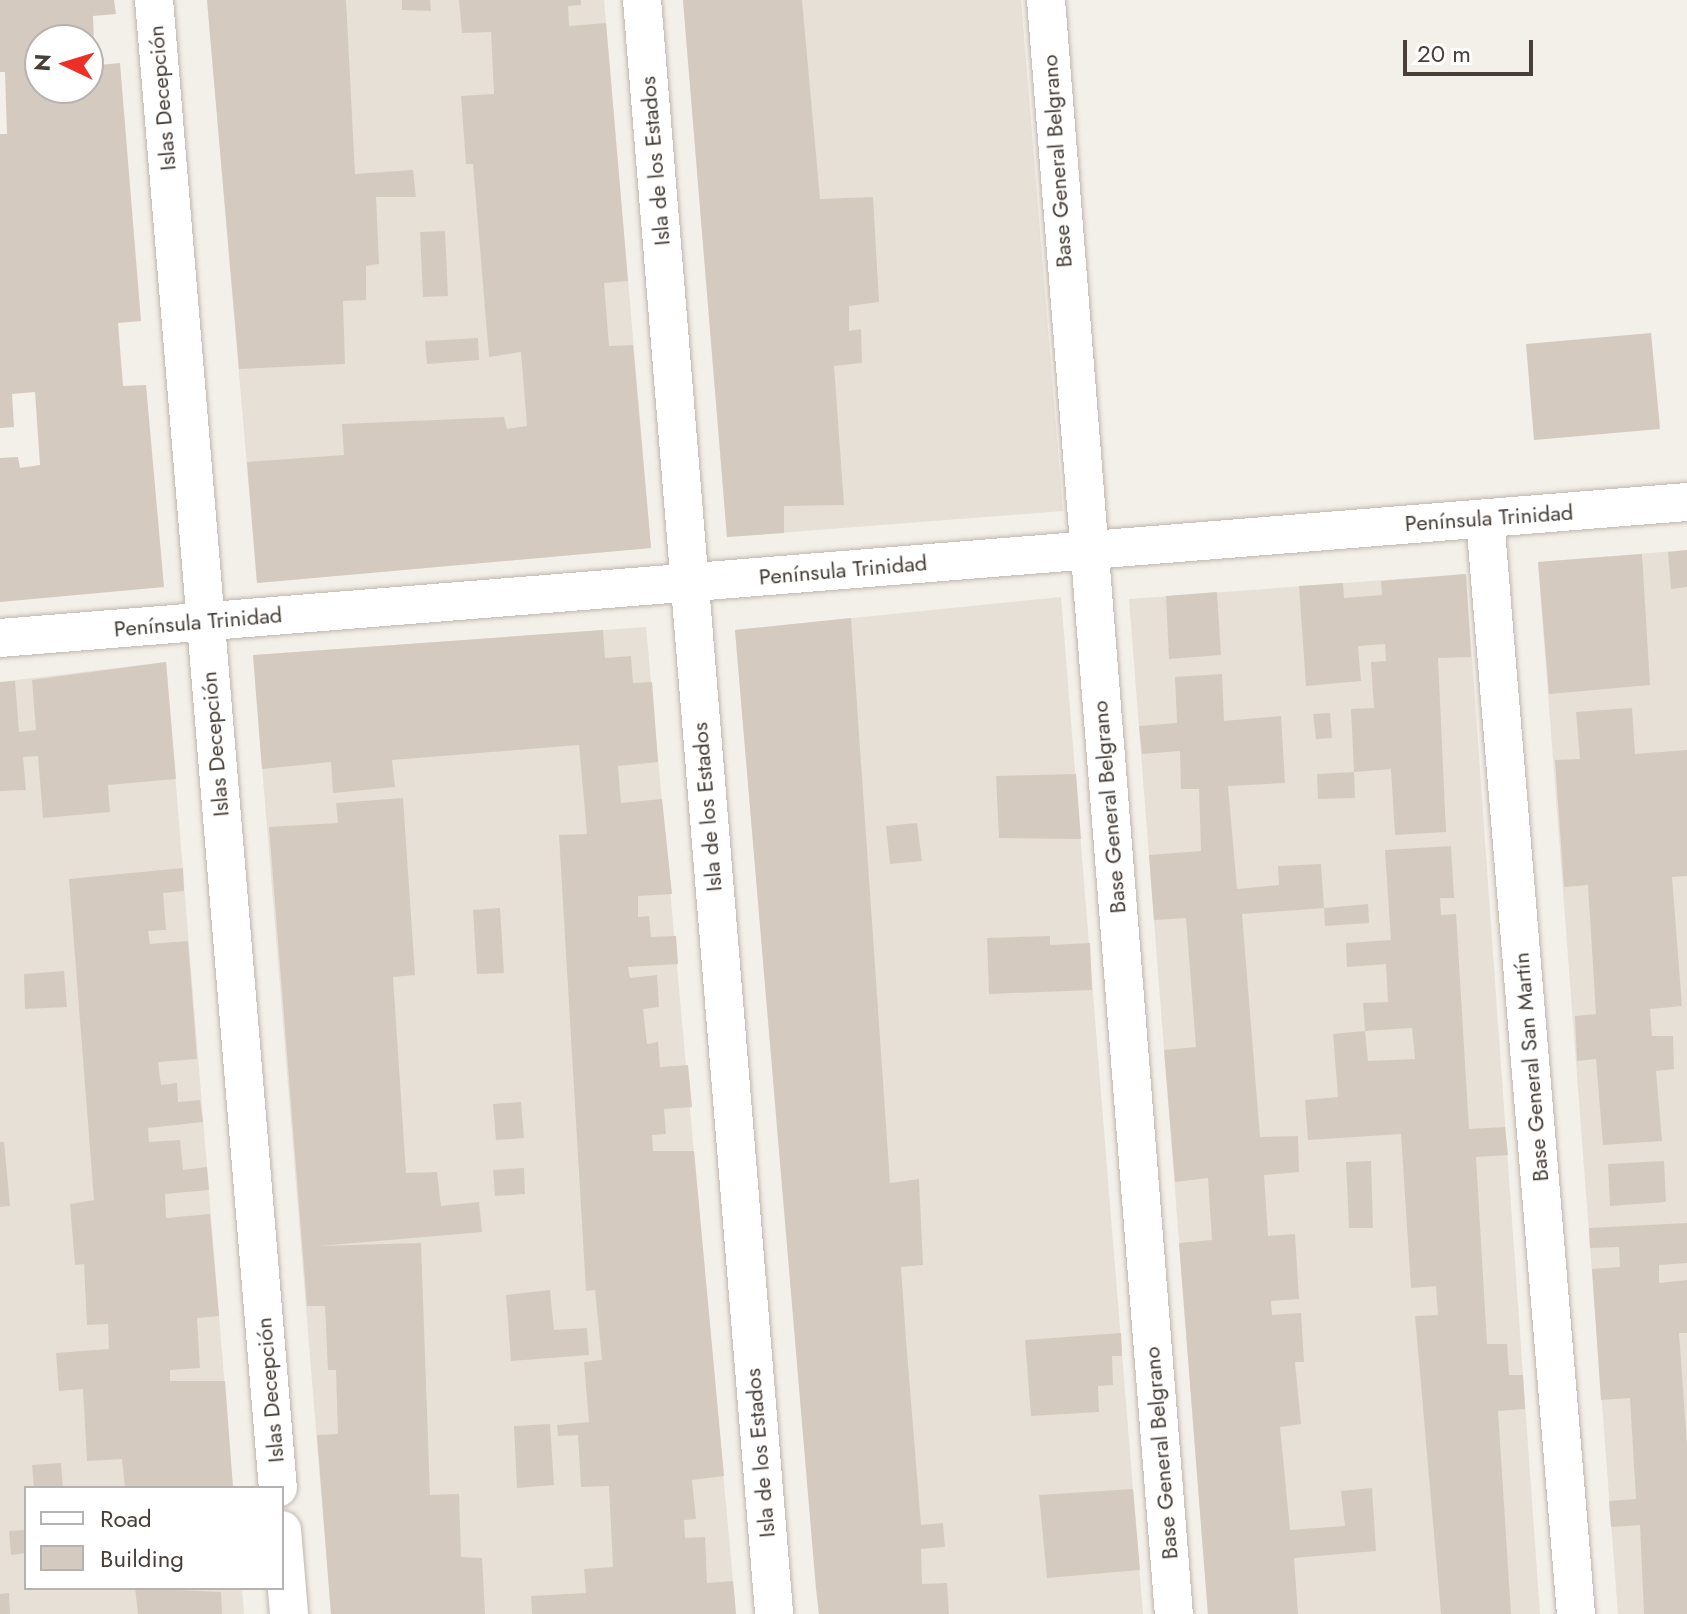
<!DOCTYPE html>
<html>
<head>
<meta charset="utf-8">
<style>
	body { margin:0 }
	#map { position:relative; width:1687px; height:1614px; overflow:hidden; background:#f3efe9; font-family:Jost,sans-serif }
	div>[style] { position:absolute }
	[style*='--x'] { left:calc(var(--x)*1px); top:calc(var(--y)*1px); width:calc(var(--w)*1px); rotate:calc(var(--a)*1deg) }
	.residential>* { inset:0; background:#e7e0d7 }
	.building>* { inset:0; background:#d5cabf }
	.roads { filter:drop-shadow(0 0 2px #bfb6ac) drop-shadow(0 0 2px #bfb6ac) }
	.street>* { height:38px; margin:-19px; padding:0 19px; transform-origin:19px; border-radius:19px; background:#fff }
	span { translate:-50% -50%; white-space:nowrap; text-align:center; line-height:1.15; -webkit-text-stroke:6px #fff; paint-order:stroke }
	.street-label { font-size:22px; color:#473f38 }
	.legend { position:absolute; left:24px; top:1486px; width:260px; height:104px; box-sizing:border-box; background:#fff; border:2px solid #b5b2af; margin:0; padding:10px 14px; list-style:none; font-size:24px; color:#473f38 }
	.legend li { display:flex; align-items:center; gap:16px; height:40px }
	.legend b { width:40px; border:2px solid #b5b2af }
	.north { position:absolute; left:24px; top:24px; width:80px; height:80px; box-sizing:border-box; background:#fff; border:2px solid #b5b2af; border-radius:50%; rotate:274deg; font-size:22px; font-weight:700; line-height:32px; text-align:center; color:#473f38 }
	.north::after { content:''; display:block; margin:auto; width:28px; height:36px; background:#ee2f25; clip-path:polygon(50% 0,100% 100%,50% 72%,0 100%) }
	.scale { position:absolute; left:1403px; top:40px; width:130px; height:36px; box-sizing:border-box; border:4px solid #473f38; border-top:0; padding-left:10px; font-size:24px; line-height:28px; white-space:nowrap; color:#473f38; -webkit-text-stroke:6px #fff; paint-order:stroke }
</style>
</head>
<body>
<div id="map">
	<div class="residential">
		<div style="clip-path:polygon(207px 0,604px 0,651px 548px,257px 583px)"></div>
		<div style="clip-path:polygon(683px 0,1021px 0,1063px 511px,727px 537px)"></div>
		<div style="clip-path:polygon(1687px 550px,1687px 1614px,1618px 1614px,1538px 562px)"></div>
		<div style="clip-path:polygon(1466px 574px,1540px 1614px,1208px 1614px,1129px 599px)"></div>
		<div style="clip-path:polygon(1061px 597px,1143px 1614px,819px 1614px,735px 630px)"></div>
		<div style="clip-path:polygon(646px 627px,736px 1614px,331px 1614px,253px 655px)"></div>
		<div style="clip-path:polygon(166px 662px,233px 1488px,26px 1488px,26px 1588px,242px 1588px,244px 1614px,0 1614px,0 682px)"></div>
	</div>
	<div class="building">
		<div style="clip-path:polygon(0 0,114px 0,116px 14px,93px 16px,94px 44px,40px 40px,40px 88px,88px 88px,88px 66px,120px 63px,141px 321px,118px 323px,123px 386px,146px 385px,164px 587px,0 602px,0 458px,18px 457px,20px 468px,40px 465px,35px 392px,12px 394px,14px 427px,0 428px,0 134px,7px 134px,5px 72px,0 72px)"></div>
		<div style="clip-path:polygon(207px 0,346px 0,355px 174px,413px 170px,416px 197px,376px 197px,379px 264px,366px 266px,366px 300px,343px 301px,345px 364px,239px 369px)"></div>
		<div style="clip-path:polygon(402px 0,430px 0,431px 11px,402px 10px)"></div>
		<div style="clip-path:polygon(459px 0,581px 0,581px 5px,568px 6px,569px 26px,606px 23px,628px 281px,604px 283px,609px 346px,633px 345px,651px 548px,257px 583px,247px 462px,344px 455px,342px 424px,504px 417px,507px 429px,527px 426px,521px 352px,489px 357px,473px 164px,466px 164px,461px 96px,494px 94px,491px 32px,462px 33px)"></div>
		<div style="clip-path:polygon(683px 0,802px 0,820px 199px,873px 197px,879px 302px,849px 306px,849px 331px,861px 329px,862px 363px,834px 366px,844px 505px,784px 506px,784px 533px,727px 537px)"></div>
		<div style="clip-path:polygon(445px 231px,448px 296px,423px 297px,420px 232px)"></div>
		<div style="clip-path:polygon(1651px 333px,1660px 429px,1534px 440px,1526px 344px)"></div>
		<div style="clip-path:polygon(478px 338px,479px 360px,427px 364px,425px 341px)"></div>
		<div style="clip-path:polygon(1687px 550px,1687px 587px,1671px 589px,1668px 552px)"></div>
		<div style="clip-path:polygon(1642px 554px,1650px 685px,1549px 694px,1538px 562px)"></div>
		<div style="clip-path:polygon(1466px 574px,1471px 657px,1438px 658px,1446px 832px,1395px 835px,1391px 769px,1354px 772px,1355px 798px,1318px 799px,1317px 774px,1354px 772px,1351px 709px,1374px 708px,1371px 662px,1386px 661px,1385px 644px,1358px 646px,1361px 681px,1306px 686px,1299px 586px,1343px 583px,1344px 598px,1382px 595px,1381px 581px)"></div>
		<div style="clip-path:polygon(1217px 592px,1221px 655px,1169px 659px,1166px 596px)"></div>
		<div style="clip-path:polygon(851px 618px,890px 1183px,919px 1179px,923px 1265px,901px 1267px,906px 1340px,921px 1525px,943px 1523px,945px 1547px,921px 1549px,922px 1584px,947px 1583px,949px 1614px,819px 1614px,816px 1589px,735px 630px)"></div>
		<div style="clip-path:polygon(603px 630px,605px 658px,631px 656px,633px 683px,652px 682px,658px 762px,618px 766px,621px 803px,662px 799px,672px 894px,638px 896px,638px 917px,649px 916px,651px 937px,676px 936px,678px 964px,628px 967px,630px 978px,657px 975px,659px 1007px,643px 1009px,647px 1044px,658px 1042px,660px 1067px,688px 1065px,692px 1107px,664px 1109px,666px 1134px,652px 1135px,653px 1151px,694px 1151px,724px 1476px,692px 1480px,696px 1519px,684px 1520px,685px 1538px,705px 1537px,707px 1583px,733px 1581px,736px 1614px,532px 1614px,531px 1596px,586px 1593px,584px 1569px,613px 1567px,609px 1486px,581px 1487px,578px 1435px,558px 1436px,557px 1425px,589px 1422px,584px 1362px,602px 1360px,595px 1290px,586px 1291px,559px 835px,587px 834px,579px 745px,392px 760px,395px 787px,333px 793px,331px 762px,262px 769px,253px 655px)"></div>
		<div style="clip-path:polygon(166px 662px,176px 779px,108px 785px,110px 812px,43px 818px,38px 756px,23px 757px,26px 790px,0 791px,0 682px,15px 681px,19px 732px,36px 730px,32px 680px)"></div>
		<div style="clip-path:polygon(1222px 674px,1224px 721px,1281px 716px,1285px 783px,1228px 786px,1237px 889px,1279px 885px,1278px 866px,1321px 864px,1324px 908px,1242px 914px,1260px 1137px,1298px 1136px,1299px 1172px,1264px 1175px,1268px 1236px,1295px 1234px,1299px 1299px,1271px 1301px,1272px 1315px,1301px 1313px,1304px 1362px,1295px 1362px,1301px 1424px,1280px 1427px,1290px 1530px,1345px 1526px,1341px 1491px,1372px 1488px,1376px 1551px,1294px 1558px,1298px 1614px,1208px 1614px,1204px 1564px,1179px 1243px,1212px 1240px,1208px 1178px,1175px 1182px,1164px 1050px,1196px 1047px,1186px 918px,1154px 920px,1149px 855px,1201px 851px,1199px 789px,1181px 789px,1180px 751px,1142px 754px,1139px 726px,1177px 723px,1175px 677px)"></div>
		<div style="clip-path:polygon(1632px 708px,1635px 754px,1687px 750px,1687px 876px,1672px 877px,1682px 1006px,1650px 1009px,1652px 1036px,1673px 1036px,1674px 1069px,1656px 1071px,1662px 1141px,1603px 1145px,1596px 1059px,1577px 1061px,1575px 1016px,1596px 1014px,1588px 885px,1564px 887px,1555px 760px,1580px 759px,1576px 712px)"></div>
		<div style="clip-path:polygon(1330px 713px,1332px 738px,1316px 739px,1313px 714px)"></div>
		<div style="clip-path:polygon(1076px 774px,1081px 839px,999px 838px,996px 776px)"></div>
		<div style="clip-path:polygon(403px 798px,415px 975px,393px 977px,406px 1173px,437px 1172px,441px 1206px,479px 1202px,482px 1232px,319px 1246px,421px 1243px,430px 1495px,459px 1494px,461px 1557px,482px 1558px,485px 1614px,331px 1614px,317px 1435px,338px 1434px,336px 1370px,328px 1370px,325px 1306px,307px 1306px,269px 827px,338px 823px,336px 803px)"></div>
		<div style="clip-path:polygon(917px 823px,922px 861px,890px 864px,886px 826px)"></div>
		<div style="clip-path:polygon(1451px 846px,1454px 898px,1440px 898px,1441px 915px,1456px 914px,1469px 1129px,1505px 1127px,1508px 1155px,1476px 1157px,1487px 1344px,1507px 1344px,1509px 1375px,1523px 1375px,1525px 1409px,1498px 1411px,1511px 1614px,1441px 1614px,1415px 1316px,1438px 1315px,1436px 1286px,1411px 1288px,1401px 1134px,1308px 1140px,1305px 1100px,1338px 1097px,1333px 1034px,1365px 1031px,1368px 1061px,1415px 1059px,1412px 1028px,1365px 1031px,1363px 1003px,1388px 1002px,1386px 964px,1347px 967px,1346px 943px,1391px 940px,1385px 850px)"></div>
		<div style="clip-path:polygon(183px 868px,184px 891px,163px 893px,166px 930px,148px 931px,150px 944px,188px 941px,197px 1059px,158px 1062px,161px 1085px,177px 1083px,178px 1102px,200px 1100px,203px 1122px,148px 1128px,149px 1142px,180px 1140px,183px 1170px,207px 1167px,209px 1190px,165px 1194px,166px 1218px,210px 1214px,219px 1316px,197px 1318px,200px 1368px,170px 1370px,170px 1381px,225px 1381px,233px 1488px,125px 1488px,122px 1459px,87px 1461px,83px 1389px,59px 1391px,56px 1353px,109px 1349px,108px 1324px,87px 1325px,84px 1264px,75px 1265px,70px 1204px,94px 1200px,69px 879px)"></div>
		<div style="clip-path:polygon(1368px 904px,1369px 923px,1325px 926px,1324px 908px)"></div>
		<div style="clip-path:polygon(500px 908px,504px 973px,477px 974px,473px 910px)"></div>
		<div style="clip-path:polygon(1050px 936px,1050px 945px,1090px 943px,1092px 990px,989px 994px,987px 938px)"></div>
		<div style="clip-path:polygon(64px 971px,67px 1007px,25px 1009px,24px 974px)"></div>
		<div style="clip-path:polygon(521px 1102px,524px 1138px,496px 1140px,493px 1104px)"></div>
		<div style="clip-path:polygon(0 1142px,4px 1142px,10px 1206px,0 1207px)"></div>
		<div style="clip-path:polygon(1371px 1161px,1373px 1228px,1349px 1228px,1346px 1162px)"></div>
		<div style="clip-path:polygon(1664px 1161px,1666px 1202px,1610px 1206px,1608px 1164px)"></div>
		<div style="clip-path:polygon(524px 1168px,525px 1194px,495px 1196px,493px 1170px)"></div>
		<div style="clip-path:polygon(1687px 1223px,1687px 1263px,1659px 1265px,1659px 1283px,1687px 1280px,1687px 1333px,1679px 1333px,1687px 1445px,1687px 1614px,1644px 1614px,1640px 1525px,1611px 1527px,1609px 1501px,1636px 1499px,1630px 1398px,1601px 1400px,1592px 1269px,1620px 1267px,1619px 1247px,1590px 1248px,1589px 1228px)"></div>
		<div style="clip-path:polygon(550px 1290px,554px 1330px,587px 1328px,589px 1355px,511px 1361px,506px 1295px)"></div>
		<div style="clip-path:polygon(1121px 1333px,1122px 1356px,1112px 1356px,1113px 1385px,1098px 1386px,1099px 1412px,1031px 1416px,1025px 1340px)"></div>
		<div style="clip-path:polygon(550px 1424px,554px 1485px,517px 1488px,514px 1426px)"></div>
		<div style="clip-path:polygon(61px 1463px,63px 1488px,34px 1488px,32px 1465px)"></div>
		<div style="clip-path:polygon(1133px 1489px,1140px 1570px,1047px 1578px,1039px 1495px)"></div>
		<div style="clip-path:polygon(26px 1530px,26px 1553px,11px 1555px,9px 1531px)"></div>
		<div style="clip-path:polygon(135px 1588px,221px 1592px,222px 1614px,138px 1614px)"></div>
		<div style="clip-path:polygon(9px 1593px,10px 1614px,0 1614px,0 1594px)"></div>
	</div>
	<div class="roads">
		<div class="street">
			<div style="--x:154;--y:0;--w:1493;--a:85.24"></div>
			<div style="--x:642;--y:0;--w:1619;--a:85.32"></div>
			<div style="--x:1046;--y:0;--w:1619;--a:85.47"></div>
			<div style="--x:1485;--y:519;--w:1099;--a:85.25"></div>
			<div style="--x:0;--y:638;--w:1692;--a:-4.61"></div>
			<div style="--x:282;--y:1530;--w:84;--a:85.2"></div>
		</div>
	</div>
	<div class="street-label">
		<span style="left:162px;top:98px;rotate:-95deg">Islas Decepción</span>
		<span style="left:655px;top:161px;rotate:-95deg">Isla de los Estados</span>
		<span style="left:1057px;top:161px;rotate:-94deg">Base General Belgrano</span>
		<span style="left:1489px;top:518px;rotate:-4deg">Península Trinidad</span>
		<span style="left:843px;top:570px;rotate:-5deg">Península Trinidad</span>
		<span style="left:198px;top:622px;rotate:-5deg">Península Trinidad</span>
		<span style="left:215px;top:744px;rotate:-95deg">Islas Decepción</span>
		<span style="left:707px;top:807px;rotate:-95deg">Isla de los Estados</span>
		<span style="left:1109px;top:807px;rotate:-95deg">Base General Belgrano</span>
		<span style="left:1531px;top:1067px;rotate:-95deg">Base General San Martín</span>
		<span style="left:270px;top:1390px;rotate:-95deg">Islas Decepción</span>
		<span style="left:760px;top:1453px;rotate:-95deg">Isla de los Estados</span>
		<span style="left:1161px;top:1453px;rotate:-95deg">Base General Belgrano</span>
	</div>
	<ul class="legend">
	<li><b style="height:10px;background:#fff"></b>Road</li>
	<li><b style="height:22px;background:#d5cabf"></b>Building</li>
	</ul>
	<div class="north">N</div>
	<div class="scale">20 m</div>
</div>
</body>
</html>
